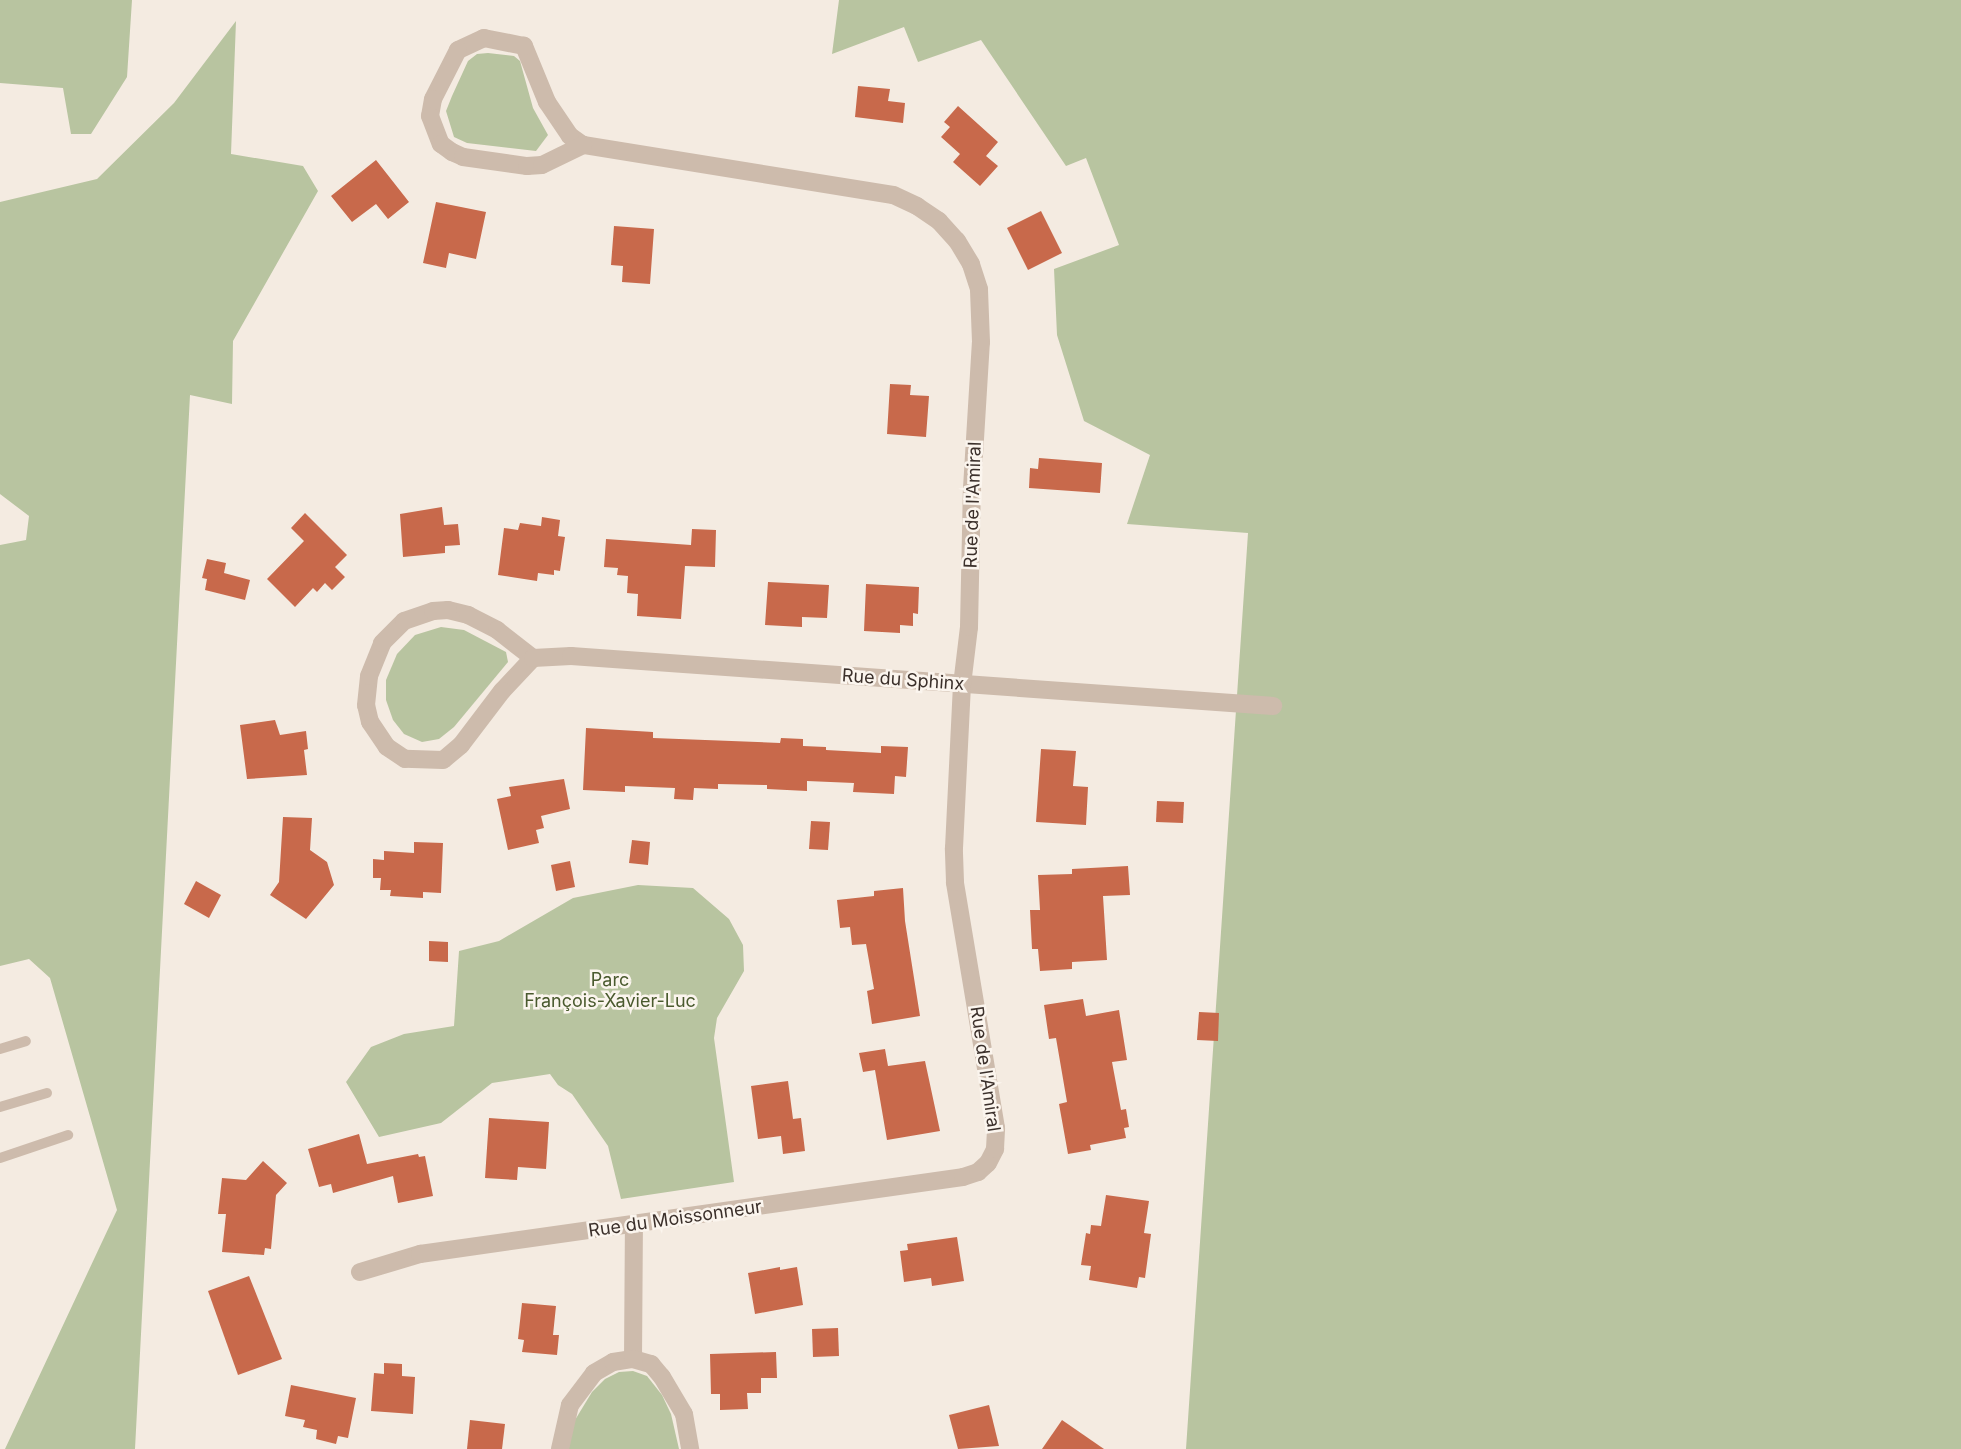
<!DOCTYPE html>
<html>
<head>
<meta charset="utf-8">
<style>
	body { margin:0 }
	#map { position:relative; width:1961px; height:1449px; overflow:hidden; background:#f4ebe1; font-family:Inter,sans-serif }
	div>[style] { position:absolute }
	[style*='--x'] { left:calc(var(--x)*1px); top:calc(var(--y)*1px); width:calc(var(--w)*1px); rotate:calc(var(--a)*1deg) }
	.green>* { inset:0; background:#b8c4a0 }
	.building>* { inset:0; background:#c8694b }
	.lane>* { height:10px; margin:-5px; padding:0 5px; transform-origin:5px; border-radius:5px; background:#cdbbac }
	.street>* { height:18px; margin:-9px; padding:0 9px; transform-origin:9px; border-radius:9px; background:#cdbbac }
	span { translate:-50% -50%; white-space:nowrap; text-align:center; line-height:1.15; -webkit-text-stroke:5px #fbf5ee; paint-order:stroke }
	.street-label { font-size:18px; color:#3b302b }
	.park-label { font-size:18px; color:#4a5a2e }
</style>
</head>
<body>
<div id="map">
	<div class="green">
		<div style="clip-path:polygon(0 0,132px 0,127px 77px,91px 134px,71px 134px,63px 88px,0 83px)"></div>
		<div style="clip-path:polygon(839px 0,1961px 0,1961px 1449px,1186px 1449px,1248px 533px,1127px 524px,1150px 455px,1084px 421px,1057px 335px,1054px 269px,1119px 245px,1086px 158px,1066px 166px,981px 40px,918px 62px,904px 27px,832px 54px)"></div>
		<div style="clip-path:polygon(236px 21px,231px 154px,303px 166px,318px 191px,233px 341px,232px 404px,190px 395px,135px 1449px,5px 1449px,117px 1210px,50px 978px,29px 959px,0 966px,0 545px,26px 540px,29px 516px,0 494px,0 202px,97px 179px,174px 103px)"></div>
		<div style="clip-path:polygon(488px 53px,514px 56px,520px 61px,533px 108px,548px 135px,536px 151px,467px 143px,454px 137px,446px 111px,452px 96px,468px 61px,477px 54px)"></div>
		<div style="clip-path:polygon(441px 627px,464px 630px,506px 652px,508px 662px,454px 727px,439px 739px,422px 742px,404px 734px,393px 720px,386px 700px,386px 680px,397px 654px,415px 635px)"></div>
		<div style="clip-path:polygon(638px 885px,693px 888px,729px 919px,743px 945px,744px 971px,717px 1018px,714px 1038px,734px 1182px,621px 1199px,608px 1146px,572px 1094px,558px 1085px,550px 1074px,492px 1083px,441px 1123px,379px 1137px,346px 1082px,371px 1047px,404px 1034px,454px 1026px,459px 951px,499px 941px,573px 898px)"></div>
		<div style="clip-path:polygon(633px 1371px,647px 1376px,662px 1395px,671px 1414px,679px 1449px,568px 1449px,575px 1420px,592px 1392px,605px 1379px,619px 1372px)"></div>
	</div>
	<div class="building">
		<div style="clip-path:polygon(858px 86px,890px 89px,888px 101px,905px 103px,903px 123px,855px 117px)"></div>
		<div style="clip-path:polygon(958px 106px,998px 142px,986px 156px,998px 166px,980px 186px,953px 162px,960px 154px,941px 137px,950px 127px,944px 122px)"></div>
		<div style="clip-path:polygon(376px 160px,409px 202px,388px 219px,376px 204px,352px 222px,331px 196px)"></div>
		<div style="clip-path:polygon(436px 202px,486px 212px,476px 259px,449px 253px,446px 268px,423px 263px)"></div>
		<div style="clip-path:polygon(1041px 211px,1062px 253px,1028px 270px,1007px 228px)"></div>
		<div style="clip-path:polygon(614px 226px,654px 229px,650px 284px,622px 282px,623px 266px,611px 265px)"></div>
		<div style="clip-path:polygon(890px 384px,911px 385px,910px 395px,929px 396px,926px 437px,887px 434px)"></div>
		<div style="clip-path:polygon(1039px 458px,1102px 463px,1100px 493px,1029px 488px,1030px 468px,1038px 469px)"></div>
		<div style="clip-path:polygon(442px 507px,444px 525px,458px 524px,460px 545px,445px 546px,445px 553px,403px 557px,400px 514px)"></div>
		<div style="clip-path:polygon(305px 513px,347px 555px,335px 567px,345px 577px,332px 590px,325px 583px,317px 592px,313px 588px,295px 607px,267px 579px,304px 541px,291px 528px)"></div>
		<div style="clip-path:polygon(542px 517px,560px 520px,558px 536px,565px 537px,560px 571px,554px 570px,554px 575px,538px 573px,537px 581px,498px 575px,504px 528px,518px 530px,520px 523px,541px 526px)"></div>
		<div style="clip-path:polygon(692px 529px,716px 530px,715px 567px,685px 566px,681px 619px,637px 616px,638px 594px,627px 593px,628px 576px,617px 575px,618px 568px,604px 567px,606px 539px,691px 545px)"></div>
		<div style="clip-path:polygon(207px 559px,226px 563px,224px 573px,250px 580px,245px 600px,205px 590px,207px 579px,202px 578px)"></div>
		<div style="clip-path:polygon(768px 582px,829px 585px,827px 618px,802px 617px,802px 627px,765px 625px)"></div>
		<div style="clip-path:polygon(866px 584px,919px 587px,918px 614px,913px 613px,913px 626px,900px 625px,900px 633px,864px 631px)"></div>
		<div style="clip-path:polygon(275px 720px,280px 735px,306px 731px,308px 749px,304px 750px,307px 775px,247px 779px,240px 725px)"></div>
		<div style="clip-path:polygon(586px 728px,653px 732px,653px 738px,780px 743px,781px 738px,803px 739px,803px 746px,826px 747px,826px 750px,881px 753px,881px 746px,908px 747px,906px 777px,895px 776px,894px 794px,853px 792px,854px 783px,807px 781px,807px 791px,767px 789px,767px 785px,718px 784px,718px 789px,694px 788px,693px 800px,674px 799px,675px 788px,625px 786px,625px 792px,583px 790px)"></div>
		<div style="clip-path:polygon(1041px 749px,1076px 751px,1073px 786px,1088px 787px,1086px 825px,1036px 822px)"></div>
		<div style="clip-path:polygon(564px 779px,570px 809px,541px 816px,544px 828px,536px 830px,539px 843px,508px 850px,497px 799px,511px 796px,509px 787px)"></div>
		<div style="clip-path:polygon(1157px 801px,1184px 802px,1183px 823px,1156px 822px)"></div>
		<div style="clip-path:polygon(283px 817px,312px 818px,310px 850px,327px 862px,334px 885px,306px 919px,270px 895px,279px 882px)"></div>
		<div style="clip-path:polygon(811px 821px,830px 822px,828px 850px,809px 849px)"></div>
		<div style="clip-path:polygon(632px 840px,650px 842px,648px 865px,629px 863px)"></div>
		<div style="clip-path:polygon(414px 842px,443px 843px,441px 893px,423px 892px,423px 898px,390px 896px,391px 890px,380px 890px,381px 878px,373px 878px,373px 859px,384px 860px,384px 851px,414px 853px)"></div>
		<div style="clip-path:polygon(570px 861px,575px 887px,556px 891px,551px 865px)"></div>
		<div style="clip-path:polygon(1128px 866px,1130px 895px,1103px 896px,1107px 960px,1072px 962px,1072px 969px,1040px 971px,1038px 949px,1032px 949px,1030px 910px,1040px 910px,1038px 875px,1072px 874px,1072px 869px)"></div>
		<div style="clip-path:polygon(196px 881px,221px 895px,209px 918px,184px 904px)"></div>
		<div style="clip-path:polygon(903px 888px,905px 921px,920px 1016px,872px 1024px,867px 991px,874px 989px,866px 944px,852px 945px,850px 927px,840px 928px,837px 900px,874px 896px,874px 891px)"></div>
		<div style="clip-path:polygon(429px 941px,448px 942px,448px 962px,429px 961px)"></div>
		<div style="clip-path:polygon(1083px 999px,1086px 1016px,1119px 1010px,1127px 1060px,1112px 1062px,1121px 1110px,1126px 1109px,1129px 1127px,1124px 1128px,1126px 1138px,1090px 1145px,1091px 1150px,1068px 1154px,1059px 1104px,1067px 1102px,1056px 1038px,1049px 1039px,1044px 1005px)"></div>
		<div style="clip-path:polygon(1199px 1012px,1219px 1013px,1218px 1041px,1197px 1040px)"></div>
		<div style="clip-path:polygon(885px 1049px,888px 1066px,925px 1061px,940px 1131px,887px 1140px,875px 1070px,863px 1072px,859px 1053px)"></div>
		<div style="clip-path:polygon(788px 1081px,793px 1119px,801px 1118px,805px 1151px,783px 1154px,781px 1136px,758px 1139px,751px 1086px)"></div>
		<div style="clip-path:polygon(489px 1118px,549px 1122px,546px 1169px,518px 1167px,517px 1180px,485px 1178px)"></div>
		<div style="clip-path:polygon(359px 1134px,367px 1164px,418px 1154px,419px 1157px,425px 1156px,433px 1196px,398px 1203px,393px 1176px,333px 1193px,331px 1184px,319px 1187px,308px 1149px)"></div>
		<div style="clip-path:polygon(263px 1161px,287px 1183px,276px 1195px,271px 1249px,265px 1248px,264px 1255px,222px 1252px,226px 1214px,218px 1214px,222px 1178px,246px 1180px)"></div>
		<div style="clip-path:polygon(1106px 1195px,1149px 1201px,1144px 1233px,1151px 1234px,1145px 1278px,1139px 1277px,1137px 1288px,1089px 1280px,1091px 1266px,1081px 1265px,1086px 1233px,1090px 1234px,1091px 1225px,1101px 1226px)"></div>
		<div style="clip-path:polygon(957px 1237px,964px 1281px,932px 1286px,931px 1278px,904px 1282px,900px 1251px,908px 1250px,907px 1244px)"></div>
		<div style="clip-path:polygon(780px 1267px,780px 1270px,797px 1267px,803px 1305px,755px 1314px,748px 1273px)"></div>
		<div style="clip-path:polygon(249px 1276px,282px 1359px,238px 1375px,208px 1291px)"></div>
		<div style="clip-path:polygon(522px 1303px,556px 1306px,553px 1335px,559px 1335px,557px 1355px,522px 1352px,524px 1340px,518px 1339px)"></div>
		<div style="clip-path:polygon(838px 1328px,839px 1356px,813px 1357px,812px 1329px)"></div>
		<div style="clip-path:polygon(776px 1352px,777px 1378px,761px 1378px,761px 1393px,747px 1393px,748px 1409px,720px 1410px,720px 1394px,711px 1394px,710px 1354px)"></div>
		<div style="clip-path:polygon(384px 1363px,402px 1364px,402px 1376px,415px 1377px,413px 1414px,371px 1411px,374px 1373px,384px 1374px)"></div>
		<div style="clip-path:polygon(291px 1385px,356px 1398px,348px 1438px,338px 1436px,336px 1444px,316px 1439px,317px 1430px,303px 1427px,305px 1420px,285px 1416px)"></div>
		<div style="clip-path:polygon(989px 1405px,999px 1446px,958px 1449px,949px 1415px)"></div>
		<div style="clip-path:polygon(470px 1420px,505px 1424px,502px 1449px,467px 1449px)"></div>
		<div style="clip-path:polygon(1062px 1420px,1104px 1449px,1042px 1449px)"></div>
	</div>
	<div class="lane">
		<div style="--x:0;--y:1049;--w:27;--a:-17"></div>
		<div style="--x:0;--y:1107;--w:49;--a:-16.6"></div>
		<div style="--x:0;--y:1158;--w:72;--a:-18.7"></div>
	</div>
	<div class="street">
		<div style="--x:448;--y:610;--w:21;--a:14"></div>
		<div style="--x:468;--y:615;--w:33;--a:27"></div>
		<div style="--x:497;--y:630;--w:46;--a:37.9"></div>
		<div style="--x:533;--y:658;--w:45;--a:133.2"></div>
		<div style="--x:502;--y:691;--w:68;--a:127.2"></div>
		<div style="--x:461;--y:745;--w:23;--a:140"></div>
		<div style="--x:443;--y:760;--w:38;--a:-178"></div>
		<div style="--x:405;--y:759;--w:22;--a:-146"></div>
		<div style="--x:387;--y:747;--w:30;--a:-124"></div>
		<div style="--x:370;--y:722;--w:17;--a:-103"></div>
		<div style="--x:366;--y:705;--w:29;--a:-84"></div>
		<div style="--x:369;--y:676;--w:35;--a:-68"></div>
		<div style="--x:382;--y:643;--w:31;--a:-45"></div>
		<div style="--x:404;--y:621;--w:31;--a:-19"></div>
		<div style="--x:433;--y:611;--w:15;--a:-4"></div>
		<div style="--x:533;--y:658;--w:38;--a:-3"></div>
		<div style="--x:571;--y:656;--w:704;--a:4.07"></div>
		<div style="--x:360;--y:1272;--w:63;--a:-16.7"></div>
		<div style="--x:420;--y:1254;--w:548;--a:-8.07"></div>
		<div style="--x:963;--y:1177;--w:16;--a:-18"></div>
		<div style="--x:978;--y:1172;--w:13;--a:-42"></div>
		<div style="--x:988;--y:1163;--w:16;--a:-63"></div>
		<div style="--x:995;--y:1149;--w:21;--a:-87"></div>
		<div style="--x:996;--y:1128;--w:249;--a:-99.5"></div>
		<div style="--x:955;--y:882;--w:34;--a:-92"></div>
		<div style="--x:954;--y:848;--w:163;--a:-87.2"></div>
		<div style="--x:962;--y:685;--w:58;--a:-83.1"></div>
		<div style="--x:969;--y:627;--w:139;--a:-88.8"></div>
		<div style="--x:972;--y:488;--w:146;--a:-86.5"></div>
		<div style="--x:981;--y:342;--w:53;--a:-92.2"></div>
		<div style="--x:979;--y:289;--w:26;--a:-108"></div>
		<div style="--x:971;--y:264;--w:27;--a:-121"></div>
		<div style="--x:957;--y:241;--w:27;--a:-132"></div>
		<div style="--x:939;--y:221;--w:27;--a:-146"></div>
		<div style="--x:917;--y:206;--w:26;--a:-155"></div>
		<div style="--x:893;--y:195;--w:314;--a:-170.8"></div>
		<div style="--x:583;--y:145;--w:16;--a:-145"></div>
		<div style="--x:570;--y:136;--w:41;--a:-124.1"></div>
		<div style="--x:547;--y:102;--w:61;--a:-112.3"></div>
		<div style="--x:524;--y:46;--w:41;--a:-168.7"></div>
		<div style="--x:484;--y:38;--w:29;--a:155"></div>
		<div style="--x:458;--y:50;--w:55;--a:117"></div>
		<div style="--x:433;--y:99;--w:17;--a:100"></div>
		<div style="--x:430;--y:116;--w:30;--a:69"></div>
		<div style="--x:441;--y:144;--w:14;--a:36"></div>
		<div style="--x:452;--y:152;--w:12;--a:24"></div>
		<div style="--x:463;--y:157;--w:65;--a:8"></div>
		<div style="--x:527;--y:166;--w:15;--a:-4"></div>
		<div style="--x:542;--y:165;--w:46;--a:-26"></div>
		<div style="--x:633;--y:1359;--w:134;--a:-89.6"></div>
		<div style="--x:560;--y:1449;--w:45;--a:-77.2"></div>
		<div style="--x:570;--y:1405;--w:40;--a:-53"></div>
		<div style="--x:594;--y:1373;--w:22;--a:-30"></div>
		<div style="--x:613;--y:1362;--w:20;--a:-9"></div>
		<div style="--x:633;--y:1359;--w:19;--a:16"></div>
		<div style="--x:651;--y:1364;--w:17;--a:50"></div>
		<div style="--x:662;--y:1377;--w:43;--a:59.3"></div>
		<div style="--x:684;--y:1414;--w:36;--a:80"></div>
	</div>
	<div class="street-label">
		<span style="left:973px;top:505px;rotate:-88deg">Rue de l'Amiral</span>
		<span style="left:903px;top:680px;rotate:4deg">Rue du Sphinx</span>
		<span style="left:985px;top:1069px;rotate:82deg">Rue de l'Amiral</span>
		<span style="left:675px;top:1219px;rotate:-8deg">Rue du Moissonneur</span>
	</div>
	<div class="park-label">
		<span style="left:610px;top:991px">Parc<br>François-Xavier-Luc</span>
	</div>
</div>
</body>
</html>
